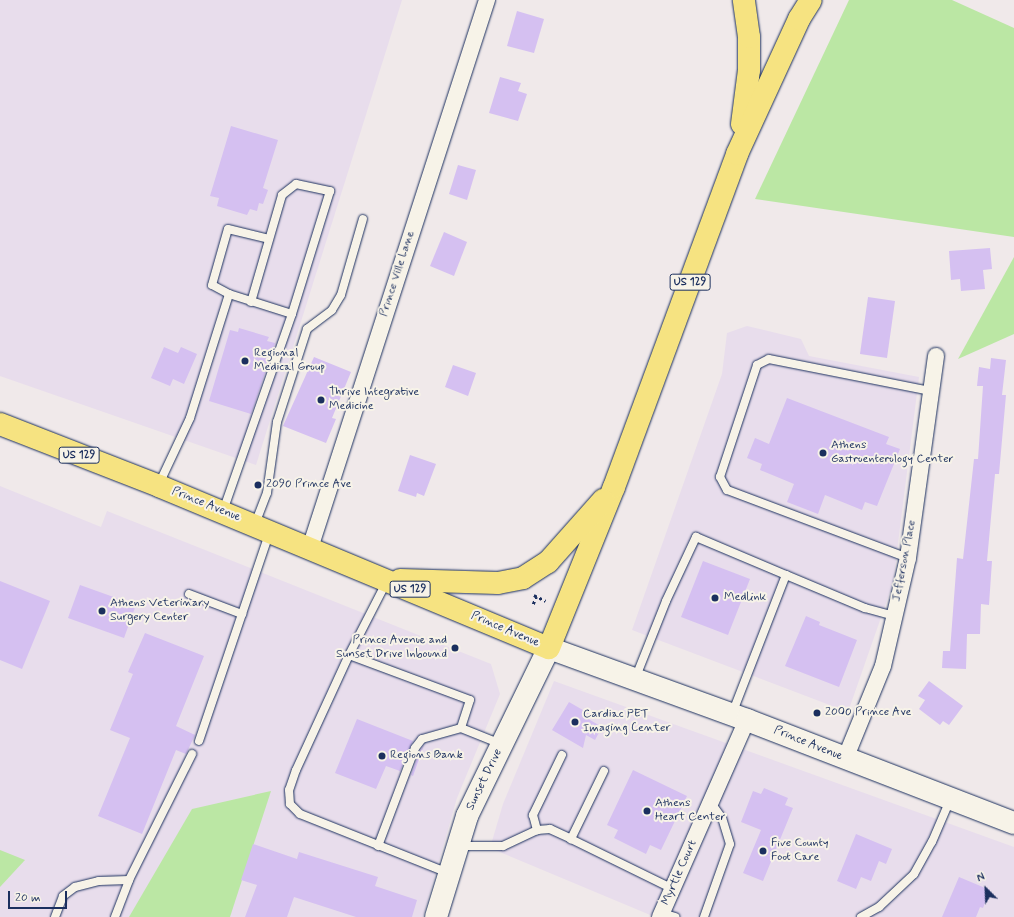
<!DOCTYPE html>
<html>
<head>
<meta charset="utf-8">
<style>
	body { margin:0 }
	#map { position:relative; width:1014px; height:917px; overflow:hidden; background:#f0e9ea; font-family:Mynerve,sans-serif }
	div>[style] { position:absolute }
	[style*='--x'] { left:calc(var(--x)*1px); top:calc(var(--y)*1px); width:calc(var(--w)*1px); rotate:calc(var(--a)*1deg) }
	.built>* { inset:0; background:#e8ddec }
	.green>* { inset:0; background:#bbe7a4 }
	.building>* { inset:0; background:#d5c0f1 }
	.path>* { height:2.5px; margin-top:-1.25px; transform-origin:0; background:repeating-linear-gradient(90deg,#1b2f5e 0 3px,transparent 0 6px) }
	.roads { filter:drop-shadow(0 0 1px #1b2f5e) drop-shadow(0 0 1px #1b2f5e) }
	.lane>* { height:8px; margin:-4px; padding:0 4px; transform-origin:4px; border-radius:4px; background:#f7f3e8 }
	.street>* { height:16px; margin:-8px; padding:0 8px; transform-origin:8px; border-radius:8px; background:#f7f3e8 }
	.secondary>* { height:22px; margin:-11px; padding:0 11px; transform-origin:11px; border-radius:11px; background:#f7f3e8 }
	.highway>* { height:22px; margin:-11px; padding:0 11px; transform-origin:11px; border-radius:11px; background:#f6e381 }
	.dots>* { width:11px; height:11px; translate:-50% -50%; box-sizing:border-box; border:2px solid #f7f3e8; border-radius:50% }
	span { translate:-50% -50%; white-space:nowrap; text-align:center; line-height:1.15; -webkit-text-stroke:4px #f7f3e8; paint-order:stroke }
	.shield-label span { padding:1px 3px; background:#f7f3e8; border:1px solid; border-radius:3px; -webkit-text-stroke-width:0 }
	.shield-label { font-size:11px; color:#1b2f5e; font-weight:700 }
	.street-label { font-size:12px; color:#1b2f5e }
	.poi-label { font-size:12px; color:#1b2f5e }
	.left { translate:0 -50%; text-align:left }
	.right { translate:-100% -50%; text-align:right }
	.north { position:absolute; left:966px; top:869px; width:40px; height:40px; -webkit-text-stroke:3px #f7f3e8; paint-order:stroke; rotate:336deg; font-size:11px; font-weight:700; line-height:16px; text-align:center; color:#1b2f5e }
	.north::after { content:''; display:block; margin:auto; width:14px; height:18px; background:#1b2f5e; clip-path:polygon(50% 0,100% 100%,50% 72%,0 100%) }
	.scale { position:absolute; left:8px; top:891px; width:59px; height:18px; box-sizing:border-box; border:2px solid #1b2f5e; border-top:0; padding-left:5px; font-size:12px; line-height:14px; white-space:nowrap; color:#1b2f5e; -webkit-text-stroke:3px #f7f3e8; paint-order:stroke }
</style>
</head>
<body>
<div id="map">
	<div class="built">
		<div style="clip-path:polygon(0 0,402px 0,256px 465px,0 376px)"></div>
		<div style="clip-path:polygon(747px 326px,801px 339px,809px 356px,919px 377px,893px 583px,848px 712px,632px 630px,722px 374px,727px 333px)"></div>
		<div style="clip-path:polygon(0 486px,101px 527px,107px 511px,491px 664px,500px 694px,457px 798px,423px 917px,0 917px)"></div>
		<div style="clip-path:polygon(554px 681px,1014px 847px,1014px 917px,655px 917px,490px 848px,503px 804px)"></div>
	</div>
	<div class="green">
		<div style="clip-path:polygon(849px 0,952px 0,1014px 28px,1014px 237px,755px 199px)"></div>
		<div style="clip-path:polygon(1014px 257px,1014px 334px,958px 359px)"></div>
		<div style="clip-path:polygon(271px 791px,230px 917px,129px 917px,192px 809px)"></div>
		<div style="clip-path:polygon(0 850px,25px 860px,0 887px)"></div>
	</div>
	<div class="building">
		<div style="clip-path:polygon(517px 11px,544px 19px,534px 53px,507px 46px)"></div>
		<div style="clip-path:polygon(500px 77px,521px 83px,518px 91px,527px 94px,518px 121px,489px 113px)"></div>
		<div style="clip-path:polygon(231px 126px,278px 140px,263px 188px,268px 190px,263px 204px,259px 203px,257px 211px,250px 209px,247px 215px,217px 206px,219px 198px,210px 196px)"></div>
		<div style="clip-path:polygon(458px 165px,476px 170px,467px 200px,449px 194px)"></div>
		<div style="clip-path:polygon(444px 232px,467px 242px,454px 276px,430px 266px)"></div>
		<div style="clip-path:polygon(990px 248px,992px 269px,983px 270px,985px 289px,961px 291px,960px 279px,951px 280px,949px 251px)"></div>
		<div style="clip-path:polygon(868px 297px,895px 301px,887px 358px,860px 354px)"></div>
		<div style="clip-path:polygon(239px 328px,269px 337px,267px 341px,275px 343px,251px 414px,209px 401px,230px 330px,238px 332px)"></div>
		<div style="clip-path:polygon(164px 347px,178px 353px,181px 347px,197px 354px,184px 384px,173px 379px,170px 386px,151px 378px)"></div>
		<div style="clip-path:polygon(314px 357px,351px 372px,332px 418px,336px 419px,326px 443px,283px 426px)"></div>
		<div style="clip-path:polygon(991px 358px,1006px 360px,1002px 395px,1006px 395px,999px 474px,995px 474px,987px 561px,992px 561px,989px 605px,981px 604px,980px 634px,967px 634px,966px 669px,942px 668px,943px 651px,950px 651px,957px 558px,963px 559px,974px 459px,978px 459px,983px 386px,977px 386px,979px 367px,990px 369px)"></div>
		<div style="clip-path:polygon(453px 365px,476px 373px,468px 396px,445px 387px)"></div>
		<div style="clip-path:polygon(787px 398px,889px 437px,886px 444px,900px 449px,877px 506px,865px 502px,862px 510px,825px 495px,818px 514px,787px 502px,794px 484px,760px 470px,762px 464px,747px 458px,755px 438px,769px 444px)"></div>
		<div style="clip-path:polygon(410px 455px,436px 464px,424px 496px,417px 493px,416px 497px,398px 491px)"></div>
		<div style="clip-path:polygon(703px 561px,750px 579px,728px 635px,681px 617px)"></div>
		<div style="clip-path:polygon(0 581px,50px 601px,22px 669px,0 660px)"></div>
		<div style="clip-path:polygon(80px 585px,136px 605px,124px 638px,68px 618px)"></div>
		<div style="clip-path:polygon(806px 616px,820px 622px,819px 625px,857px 640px,839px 687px,785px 666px)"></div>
		<div style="clip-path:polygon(145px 633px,204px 656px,176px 726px,195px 735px,186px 754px,176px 750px,142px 834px,98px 816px,130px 738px,110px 730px,133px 674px,128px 672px)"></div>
		<div style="clip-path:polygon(929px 681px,963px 706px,949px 725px,943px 721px,940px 725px,919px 709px,925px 700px,918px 696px)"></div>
		<div style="clip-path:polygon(569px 702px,588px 713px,585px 717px,602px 727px,595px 740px,586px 735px,583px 748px,552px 730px)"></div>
		<div style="clip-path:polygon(357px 719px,413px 741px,400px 771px,386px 766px,376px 789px,335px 773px)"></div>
		<div style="clip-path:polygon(424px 745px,413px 776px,411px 775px,420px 751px)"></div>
		<div style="clip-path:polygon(633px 770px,687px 796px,661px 850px,650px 845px,646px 854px,614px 838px,618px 830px,607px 825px)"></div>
		<div style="clip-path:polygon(764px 788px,788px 798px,785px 805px,793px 808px,763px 881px,743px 873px,761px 830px,741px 822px,753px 791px,761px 794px)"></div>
		<div style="clip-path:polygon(856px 834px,892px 849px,886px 864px,879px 861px,871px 881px,861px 877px,856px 889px,837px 881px)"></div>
		<div style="clip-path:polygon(253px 844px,297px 859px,299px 852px,378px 877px,375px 886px,417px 900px,412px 917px,356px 917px,294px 897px,287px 917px,245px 917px,257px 885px,241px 880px)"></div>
		<div style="clip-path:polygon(959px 877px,990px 890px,983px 908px,980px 907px,976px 917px,942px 917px)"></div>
	</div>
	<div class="path">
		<div style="--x:534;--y:595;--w:13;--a:27"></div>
		<div style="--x:533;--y:604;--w:8;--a:-67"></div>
	</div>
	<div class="roads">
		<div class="lane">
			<div style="--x:229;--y:294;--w:19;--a:-152"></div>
			<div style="--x:212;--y:285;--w:58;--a:-74.1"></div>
			<div style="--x:228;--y:229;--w:42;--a:13.7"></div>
			<div style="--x:251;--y:302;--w:111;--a:-73.8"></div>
			<div style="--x:282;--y:195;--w:18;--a:-38"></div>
			<div style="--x:296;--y:184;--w:35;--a:12"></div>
			<div style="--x:330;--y:191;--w:129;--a:107.2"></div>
			<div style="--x:159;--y:484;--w:73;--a:-64.8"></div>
			<div style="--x:190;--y:418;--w:130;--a:-72.5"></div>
			<div style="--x:229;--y:294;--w:66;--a:17.6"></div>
			<div style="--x:292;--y:314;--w:209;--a:109.3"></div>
			<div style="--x:255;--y:524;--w:33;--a:-69"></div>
			<div style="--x:267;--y:493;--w:72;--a:-82"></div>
			<div style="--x:277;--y:422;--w:98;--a:-72.1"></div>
			<div style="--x:307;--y:329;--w:31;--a:-37"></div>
			<div style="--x:332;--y:310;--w:17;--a:-59"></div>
			<div style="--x:341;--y:295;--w:79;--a:-73.9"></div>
			<div style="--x:908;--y:558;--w:193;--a:-159.4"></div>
			<div style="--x:727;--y:490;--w:15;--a:-118"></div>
			<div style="--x:720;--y:477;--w:118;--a:-71.7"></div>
			<div style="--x:757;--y:365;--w:13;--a:-27"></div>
			<div style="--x:769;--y:359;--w:165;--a:11.2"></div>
			<div style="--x:387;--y:581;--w:83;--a:117.2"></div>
			<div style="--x:349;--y:655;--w:127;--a:114.7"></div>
			<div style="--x:296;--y:770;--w:21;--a:109"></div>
			<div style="--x:289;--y:790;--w:14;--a:86"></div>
			<div style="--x:290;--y:804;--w:14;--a:45"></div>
			<div style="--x:300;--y:814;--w:159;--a:21.7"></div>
			<div style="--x:189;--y:594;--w:57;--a:20.7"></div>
			<div style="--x:349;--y:655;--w:129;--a:20.4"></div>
			<div style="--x:470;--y:700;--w:29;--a:108"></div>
			<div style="--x:461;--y:728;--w:43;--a:21.8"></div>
			<div style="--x:635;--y:679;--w:84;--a:-68.3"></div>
			<div style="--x:666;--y:601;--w:71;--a:-64.9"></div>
			<div style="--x:696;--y:537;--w:98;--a:22.9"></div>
			<div style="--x:732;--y:714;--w:149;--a:-68.8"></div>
			<div style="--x:786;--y:575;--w:86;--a:22.7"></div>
			<div style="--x:865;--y:608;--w:30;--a:15"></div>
			<div style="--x:199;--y:741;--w:219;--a:-71.3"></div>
			<div style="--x:562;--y:755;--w:67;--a:115.8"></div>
			<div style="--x:533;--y:815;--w:16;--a:75"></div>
			<div style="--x:537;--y:830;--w:13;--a:-4"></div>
			<div style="--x:550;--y:829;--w:23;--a:25"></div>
			<div style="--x:604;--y:771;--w:76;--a:115.9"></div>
			<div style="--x:571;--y:839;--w:114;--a:26.1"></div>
			<div style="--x:378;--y:846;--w:105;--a:-69.3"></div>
			<div style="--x:415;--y:748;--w:11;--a:-52"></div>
			<div style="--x:422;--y:739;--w:41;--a:-15.8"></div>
			<div style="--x:459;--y:846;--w:44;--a:0"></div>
			<div style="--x:503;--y:846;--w:38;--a:-25"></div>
			<div style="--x:662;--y:913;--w:14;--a:17"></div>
			<div style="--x:55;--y:917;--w:22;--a:-69"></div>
			<div style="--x:63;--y:896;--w:15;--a:-37"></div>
			<div style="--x:75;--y:887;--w:25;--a:-14"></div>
			<div style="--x:99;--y:881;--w:30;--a:-2"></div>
			<div style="--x:115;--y:917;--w:40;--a:-69"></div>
			<div style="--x:129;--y:880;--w:141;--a:-63.4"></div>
			<div style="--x:704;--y:917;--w:77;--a:-70.4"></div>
			<div style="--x:730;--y:844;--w:27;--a:-107"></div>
			<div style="--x:722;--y:818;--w:19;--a:-126"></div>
			<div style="--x:861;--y:917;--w:21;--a:-29"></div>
			<div style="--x:879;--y:907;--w:48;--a:-43.3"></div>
			<div style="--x:914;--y:874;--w:37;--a:-61"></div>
			<div style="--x:932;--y:842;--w:46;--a:-66.8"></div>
		</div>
		<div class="street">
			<div style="--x:310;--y:548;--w:576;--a:-72.1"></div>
			<div style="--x:845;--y:759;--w:100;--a:-67.8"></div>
			<div style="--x:883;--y:666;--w:111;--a:-77"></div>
			<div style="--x:908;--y:558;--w:204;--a:-82.1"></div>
			<div style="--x:660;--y:917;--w:215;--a:-66.2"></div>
		</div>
		<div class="secondary">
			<div style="--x:436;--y:917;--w:106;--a:-72.9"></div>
			<div style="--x:467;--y:816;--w:187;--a:-64"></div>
			<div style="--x:549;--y:648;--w:211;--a:20"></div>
			<div style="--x:747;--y:720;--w:286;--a:21.1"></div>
		</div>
		<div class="highway">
			<div style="--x:742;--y:124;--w:54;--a:-82.6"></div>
			<div style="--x:749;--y:70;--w:33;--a:-90"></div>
			<div style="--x:749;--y:37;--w:37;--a:-98"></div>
			<div style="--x:0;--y:424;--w:171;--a:21.3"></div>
			<div style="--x:159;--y:486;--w:422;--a:22.6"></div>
			<div style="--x:549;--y:648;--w:174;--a:-68"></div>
			<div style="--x:614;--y:487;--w:355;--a:-69.7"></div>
			<div style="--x:737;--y:154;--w:149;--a:-65.3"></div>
			<div style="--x:799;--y:19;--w:22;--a:-58"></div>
			<div style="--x:400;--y:580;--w:98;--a:1.8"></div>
			<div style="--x:498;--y:583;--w:25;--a:-11"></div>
			<div style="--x:523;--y:578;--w:30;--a:-33"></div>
			<div style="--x:548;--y:562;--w:83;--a:-48.4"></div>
		</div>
	</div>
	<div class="dots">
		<div style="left:245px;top:361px;background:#1b2f5e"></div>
		<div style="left:321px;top:400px;background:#1b2f5e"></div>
		<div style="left:823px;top:453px;background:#1b2f5e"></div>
		<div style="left:258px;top:485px;background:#1b2f5e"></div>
		<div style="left:715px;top:598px;background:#1b2f5e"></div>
		<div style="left:102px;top:611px;background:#1b2f5e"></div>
		<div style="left:455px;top:648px;background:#1b2f5e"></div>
		<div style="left:817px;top:713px;background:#1b2f5e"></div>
		<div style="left:575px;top:722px;background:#1b2f5e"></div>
		<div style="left:382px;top:756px;background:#1b2f5e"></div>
		<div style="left:647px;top:811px;background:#1b2f5e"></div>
		<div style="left:763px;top:851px;background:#1b2f5e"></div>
	</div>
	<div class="shield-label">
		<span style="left:690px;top:282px">US 129</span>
		<span style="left:79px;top:455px">US 129</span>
		<span style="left:410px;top:589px">US 129</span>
	</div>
	<div class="street-label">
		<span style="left:398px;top:274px;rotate:-72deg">Prince Ville Lane</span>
		<span style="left:206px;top:505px;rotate:22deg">Prince Avenue</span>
		<span style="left:905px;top:561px;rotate:-79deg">Jefferson Place</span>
		<span style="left:505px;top:630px;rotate:23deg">Prince Avenue</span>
		<span style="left:808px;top:744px;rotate:22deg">Prince Avenue</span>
		<span style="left:485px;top:780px;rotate:-64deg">Sunset Drive</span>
		<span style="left:680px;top:873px;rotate:-66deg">Myrtle Court</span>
	</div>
	<div class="poi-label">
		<span class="left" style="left:254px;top:361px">Regional<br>Medical Group</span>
		<span class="left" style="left:329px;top:400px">Thrive Integrative<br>Medicine</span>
		<span class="left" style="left:831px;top:453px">Athens<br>Gastroenterology Center</span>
		<span class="left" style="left:266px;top:485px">2090 Prince Ave</span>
		<span class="left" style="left:724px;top:598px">Medlink</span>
		<span class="left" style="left:110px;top:611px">Athens Veterinary<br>Surgery Center</span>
		<span class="right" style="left:447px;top:648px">Prince Avenue and<br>Sunset Drive Inbound</span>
		<span class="left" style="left:825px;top:713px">2000 Prince Ave</span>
		<span class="left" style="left:583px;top:722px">Cardiac PET<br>Imaging Center</span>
		<span class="left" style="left:390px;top:756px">Regions Bank</span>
		<span class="left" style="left:655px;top:811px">Athens<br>Heart Center</span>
		<span class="left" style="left:771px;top:851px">Five County<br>Foot Care</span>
	</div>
	<div class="north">N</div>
	<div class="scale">20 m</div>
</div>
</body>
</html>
